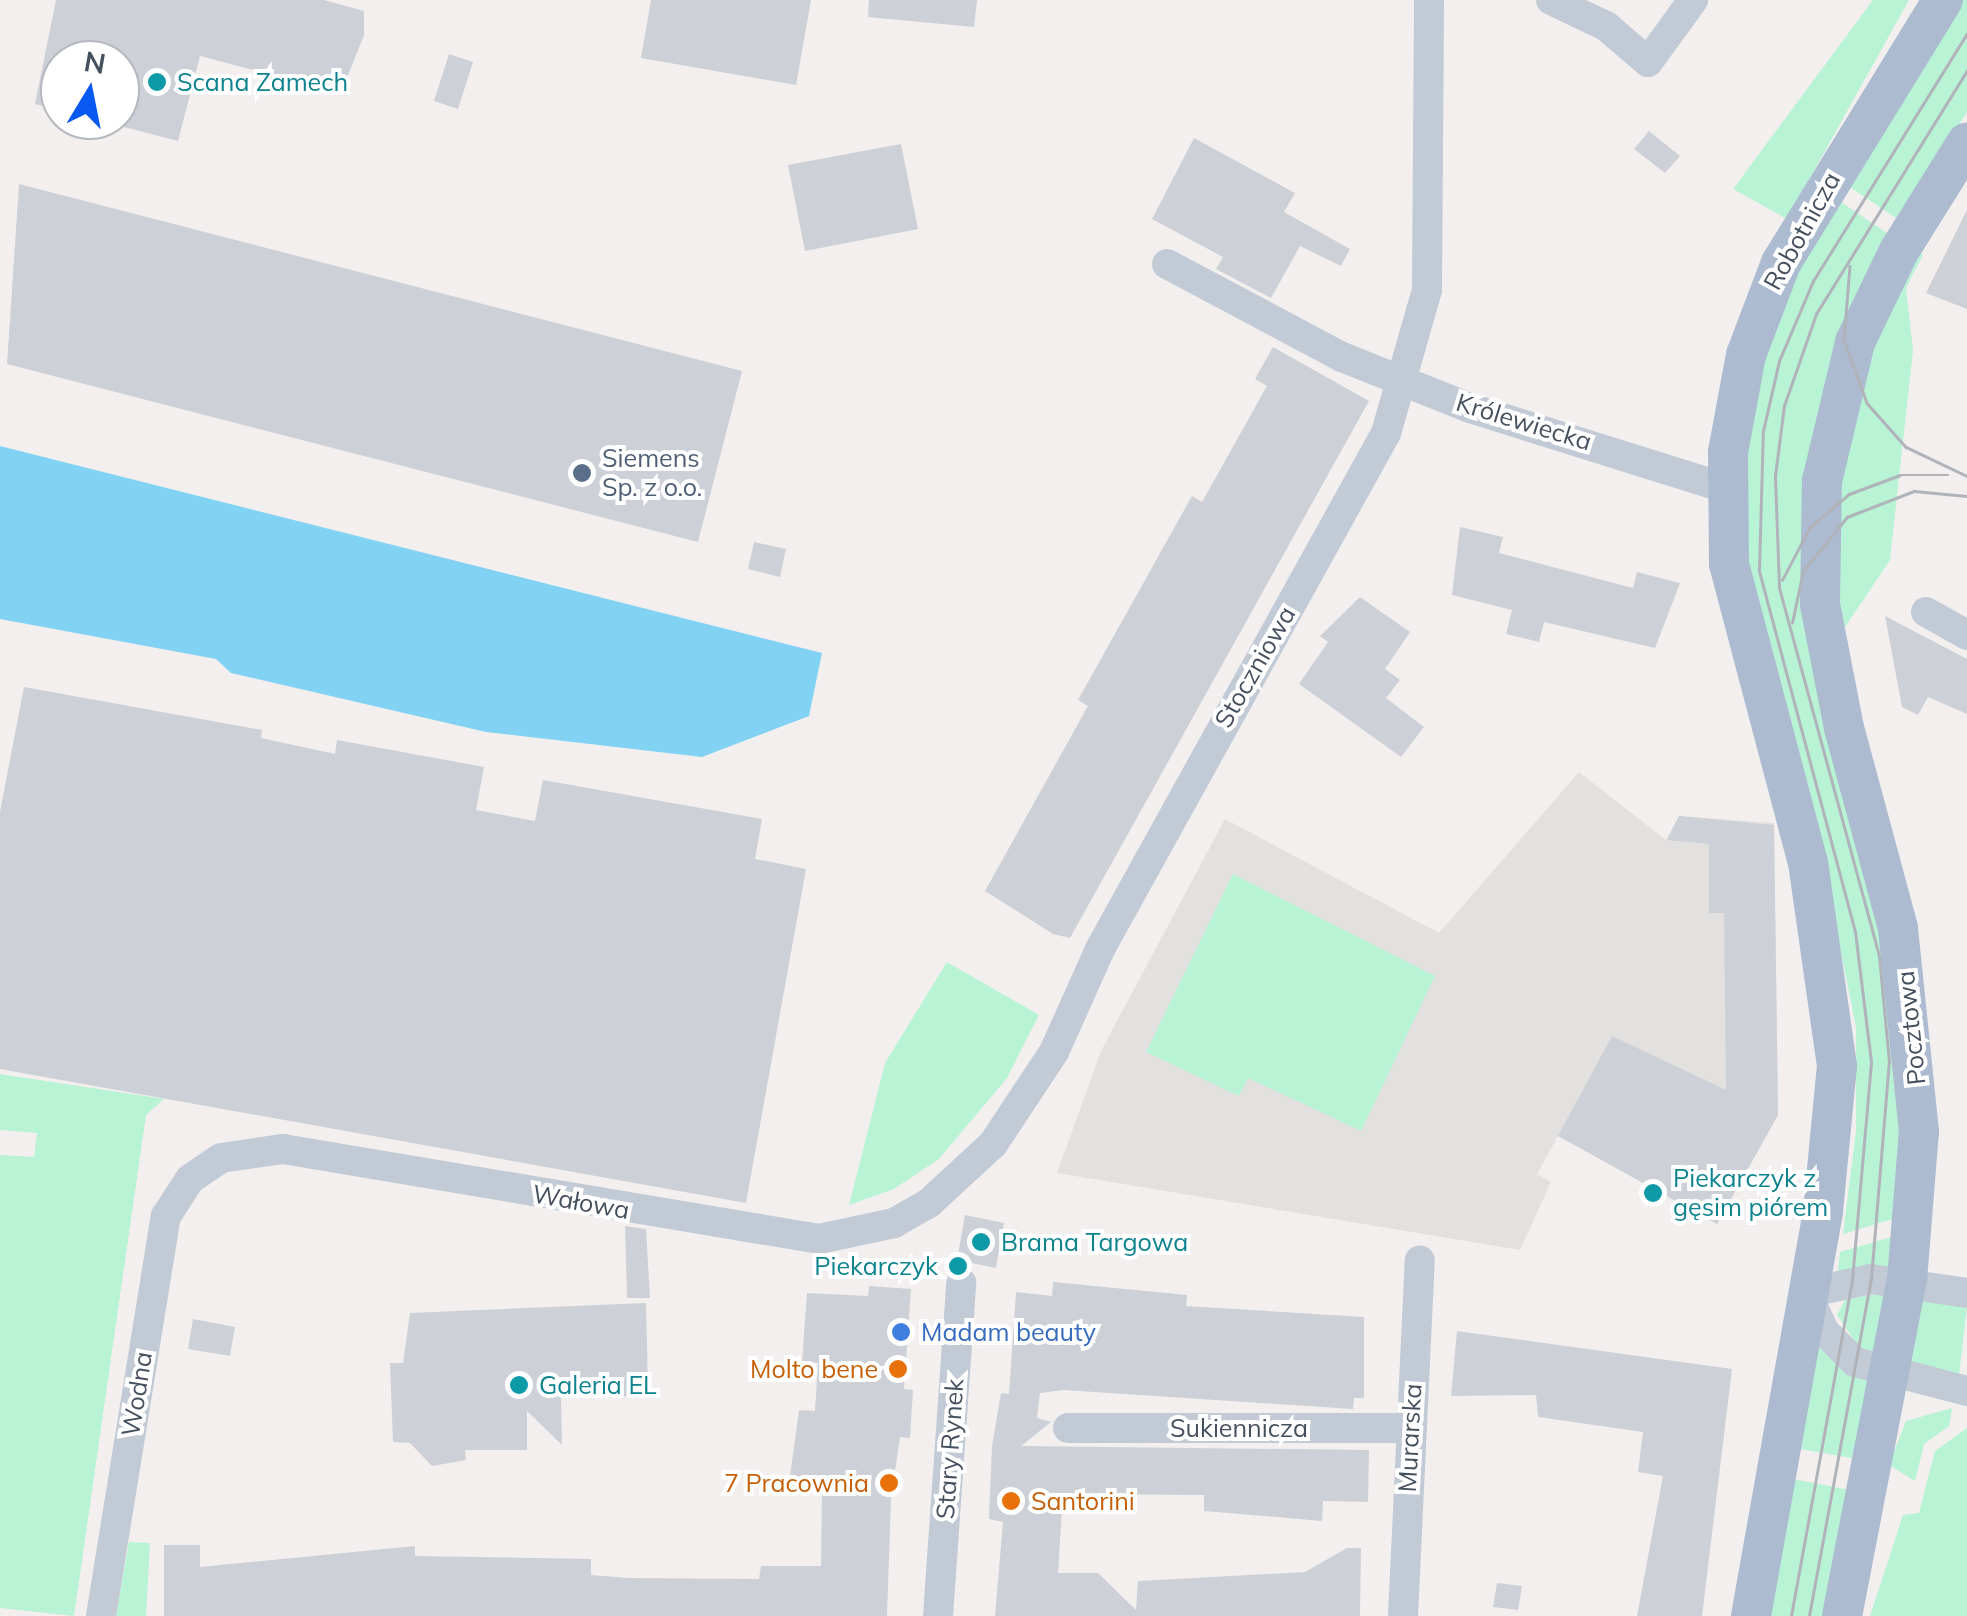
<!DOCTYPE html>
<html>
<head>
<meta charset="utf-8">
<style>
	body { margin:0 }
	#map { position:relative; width:1967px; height:1616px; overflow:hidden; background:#f2efee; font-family:Mulish,sans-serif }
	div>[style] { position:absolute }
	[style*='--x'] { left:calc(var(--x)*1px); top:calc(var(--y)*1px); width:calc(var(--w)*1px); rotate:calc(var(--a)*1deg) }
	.education>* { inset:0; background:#e3e0e0 }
	.green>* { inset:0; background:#b9f3d5 }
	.water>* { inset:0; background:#82d2f4 }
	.building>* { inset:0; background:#cdd0d7 }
	.minor>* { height:30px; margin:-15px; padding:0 15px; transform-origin:15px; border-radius:15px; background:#c1cad5 }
	.major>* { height:40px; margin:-20px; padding:0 20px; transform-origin:20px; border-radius:20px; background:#acbbd0 }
	.tram>* { height:2.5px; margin:-1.25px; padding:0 1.25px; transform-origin:1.25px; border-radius:1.25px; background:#b0b3ba }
	.dots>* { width:28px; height:28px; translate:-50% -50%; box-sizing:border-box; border:5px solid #fff; border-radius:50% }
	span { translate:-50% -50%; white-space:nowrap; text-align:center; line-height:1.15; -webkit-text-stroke:8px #fff; paint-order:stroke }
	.culture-label { font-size:25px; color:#0d838f }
	.left { translate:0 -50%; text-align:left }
	.right { translate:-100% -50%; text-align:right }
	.street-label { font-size:25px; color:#45505e }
	.service-label { font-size:25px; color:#4e5e75 }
	.shop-label { font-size:25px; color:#366cbe }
	.food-label { font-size:25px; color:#c56008 }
	.north { position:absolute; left:40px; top:40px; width:100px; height:100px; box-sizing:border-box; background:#fff; border:2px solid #b5b9bf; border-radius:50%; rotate:10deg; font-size:28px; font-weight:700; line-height:40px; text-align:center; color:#45505e }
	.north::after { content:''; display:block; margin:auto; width:35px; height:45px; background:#0859f2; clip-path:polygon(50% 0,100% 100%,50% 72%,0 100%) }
</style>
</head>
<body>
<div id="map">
	<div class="education">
		<div style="clip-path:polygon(1579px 772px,1666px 840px,1679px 816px,1774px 823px,1778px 1115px,1717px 1224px,1673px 1200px,1677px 1192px,1558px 1136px,1537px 1174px,1551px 1182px,1520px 1250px,1057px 1173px,1101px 1051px,1225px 819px,1439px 933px)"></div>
	</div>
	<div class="green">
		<div style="clip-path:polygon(1873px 0,1909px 0,1787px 219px,1733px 189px)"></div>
		<div style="clip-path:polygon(1960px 0,1967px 0,1967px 112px,1899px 220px,1844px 183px)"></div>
		<div style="clip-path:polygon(1835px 198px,1890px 235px,1816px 424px,1869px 872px,1901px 1054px,1899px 1217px,1843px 1234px,1856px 1131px,1856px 1027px,1821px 853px,1758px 631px,1742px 529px,1749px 409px,1782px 298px)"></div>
		<div style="clip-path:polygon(1917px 250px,1923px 255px,1906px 288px,1913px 350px,1890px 560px,1841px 633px,1834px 532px,1855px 390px)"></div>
		<div style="clip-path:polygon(1233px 874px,1435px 976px,1361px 1131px,1248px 1078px,1239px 1096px,1146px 1052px)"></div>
		<div style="clip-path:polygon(947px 962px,1039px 1015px,1007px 1078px,939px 1159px,894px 1189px,849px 1205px,885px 1063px)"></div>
		<div style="clip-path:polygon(0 1074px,164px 1099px,146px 1115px,74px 1616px,0 1608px,0 1155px,34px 1157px,37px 1133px,0 1130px)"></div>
		<div style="clip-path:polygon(1898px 1235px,1891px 1268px,1838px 1271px,1840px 1252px)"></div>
		<div style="clip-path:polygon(1885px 1292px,1877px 1355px,1861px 1350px,1837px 1315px,1845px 1300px)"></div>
		<div style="clip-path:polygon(1921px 1300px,1967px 1307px,1959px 1375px,1909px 1365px)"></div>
		<div style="clip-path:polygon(1813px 1338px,1869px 1382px,1857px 1459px,1794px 1448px)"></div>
		<div style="clip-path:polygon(1952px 1408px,1949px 1426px,1924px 1444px,1915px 1481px,1889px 1465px,1906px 1421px)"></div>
		<div style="clip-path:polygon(1967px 1428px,1967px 1616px,1870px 1616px,1903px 1515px,1919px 1513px,1935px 1451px)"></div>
		<div style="clip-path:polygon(1788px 1478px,1850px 1490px,1826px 1616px,1765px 1616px)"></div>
		<div style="clip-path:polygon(129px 1542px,150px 1543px,146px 1616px,116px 1616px)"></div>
	</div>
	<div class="water">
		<div style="clip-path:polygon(0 446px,822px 653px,809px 716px,702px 757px,486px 732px,231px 673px,216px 659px,0 619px)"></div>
	</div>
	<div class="building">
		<div style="clip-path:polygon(56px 0,324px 0,364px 11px,364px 35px,341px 93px,200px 56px,178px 141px,120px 126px,120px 60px,60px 60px,60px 110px,35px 104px)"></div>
		<div style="clip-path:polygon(651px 0,811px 0,796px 85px,641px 58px)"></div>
		<div style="clip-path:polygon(869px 0,977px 0,974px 27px,868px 17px)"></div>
		<div style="clip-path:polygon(449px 54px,473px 62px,458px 109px,434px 101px)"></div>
		<div style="clip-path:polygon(1649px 131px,1680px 156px,1665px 173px,1634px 149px)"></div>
		<div style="clip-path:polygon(1194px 138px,1295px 193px,1284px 212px,1350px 249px,1341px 266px,1300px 246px,1271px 298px,1216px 269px,1223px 257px,1152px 219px)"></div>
		<div style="clip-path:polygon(901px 144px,918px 229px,805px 251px,788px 165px)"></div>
		<div style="clip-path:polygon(19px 184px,742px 371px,698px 542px,7px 364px)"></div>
		<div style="clip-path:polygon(1967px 210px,1967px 309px,1926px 293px)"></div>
		<div style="clip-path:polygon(1273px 347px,1369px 401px,1070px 938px,1053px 934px,985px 891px,1088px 706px,1078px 700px,1192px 496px,1202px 502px,1267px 386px,1255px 379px)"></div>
		<div style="clip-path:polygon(1460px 527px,1503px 537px,1499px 553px,1633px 588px,1637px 572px,1680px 583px,1655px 648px,1544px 622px,1539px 642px,1506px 634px,1512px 610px,1452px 595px)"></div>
		<div style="clip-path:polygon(754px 542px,786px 549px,780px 577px,748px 569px)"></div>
		<div style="clip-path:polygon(1360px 597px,1410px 632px,1385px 669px,1400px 680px,1386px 698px,1424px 727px,1401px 757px,1299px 684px,1328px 642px,1320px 636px)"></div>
		<div style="clip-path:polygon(1885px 616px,1967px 659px,1967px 714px,1928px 697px,1918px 715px,1902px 707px)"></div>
		<div style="clip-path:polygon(24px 687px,262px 730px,261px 738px,335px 754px,337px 740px,484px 767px,476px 810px,535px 821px,543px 780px,762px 819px,755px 859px,806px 869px,746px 1203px,0 1069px,0 812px)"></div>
		<div style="clip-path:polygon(1679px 816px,1774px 825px,1778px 1115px,1717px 1224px,1558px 1136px,1612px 1036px,1726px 1090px,1724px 913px,1709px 913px,1709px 844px,1667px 840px)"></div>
		<div style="clip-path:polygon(965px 1215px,1004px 1223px,996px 1268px,957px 1260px)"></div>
		<div style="clip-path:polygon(625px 1226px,646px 1229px,650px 1298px,627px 1298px)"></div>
		<div style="clip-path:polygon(1053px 1282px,1187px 1295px,1186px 1306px,1364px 1317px,1364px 1398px,1354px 1398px,1353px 1409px,1064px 1390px,1040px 1393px,1037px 1418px,1051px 1422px,1021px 1446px,1369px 1450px,1368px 1502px,1323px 1501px,1322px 1521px,1204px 1511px,1204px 1495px,1063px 1494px,1058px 1573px,1098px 1573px,1136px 1610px,1138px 1581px,1305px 1572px,1347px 1548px,1361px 1548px,1360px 1616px,995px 1616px,1003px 1522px,989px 1519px,992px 1446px,1001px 1393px,1009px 1394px,1016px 1292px,1052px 1296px)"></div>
		<div style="clip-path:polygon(869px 1286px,911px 1289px,904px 1389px,913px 1390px,910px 1438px,900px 1437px,891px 1498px,887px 1616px,164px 1616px,164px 1545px,200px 1545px,200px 1567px,415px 1546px,415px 1556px,591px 1559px,591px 1575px,629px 1578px,759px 1579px,761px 1566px,821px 1566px,822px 1494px,788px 1491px,799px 1410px,815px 1411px,818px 1363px,802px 1362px,807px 1293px,868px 1296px)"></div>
		<div style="clip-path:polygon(646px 1303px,648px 1388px,621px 1398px,561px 1397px,562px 1445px,527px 1411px,527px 1450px,465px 1450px,466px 1460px,432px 1466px,410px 1443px,393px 1442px,390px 1363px,403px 1363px,410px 1313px)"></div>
		<div style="clip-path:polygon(193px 1319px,235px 1327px,230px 1356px,188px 1349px)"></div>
		<div style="clip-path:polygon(1457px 1331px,1732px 1369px,1702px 1616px,1637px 1616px,1663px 1476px,1638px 1472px,1643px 1432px,1538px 1417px,1536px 1395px,1451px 1396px)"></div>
		<div style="clip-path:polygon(1497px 1583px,1522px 1586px,1518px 1610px,1493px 1607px)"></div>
	</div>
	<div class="minor">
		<div style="--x:1551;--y:0;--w:61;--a:25.3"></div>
		<div style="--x:1606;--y:26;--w:55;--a:40.6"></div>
		<div style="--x:1648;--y:62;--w:77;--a:-54"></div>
		<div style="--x:1167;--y:264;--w:198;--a:28"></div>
		<div style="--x:1342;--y:357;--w:138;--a:21.7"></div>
		<div style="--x:1470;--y:408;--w:268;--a:17.4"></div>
		<div style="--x:1926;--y:612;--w:47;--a:29.3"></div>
		<div style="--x:1967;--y:1293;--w:97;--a:-171.7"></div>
		<div style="--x:1871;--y:1279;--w:66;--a:167.7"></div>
		<div style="--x:1807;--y:1293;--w:42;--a:65.9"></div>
		<div style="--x:1824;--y:1331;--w:44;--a:45"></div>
		<div style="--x:1855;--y:1362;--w:116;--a:14.5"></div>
		<div style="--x:1068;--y:1428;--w:342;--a:0"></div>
		<div style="--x:101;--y:1616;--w:405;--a:-80.8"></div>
		<div style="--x:166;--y:1216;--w:44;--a:-57"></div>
		<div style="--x:190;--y:1179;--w:37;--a:-34"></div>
		<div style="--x:221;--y:1158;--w:63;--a:-8.3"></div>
		<div style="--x:283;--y:1149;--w:544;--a:9.53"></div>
		<div style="--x:819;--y:1239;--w:77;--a:-12"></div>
		<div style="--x:894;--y:1223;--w:40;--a:-29.7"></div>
		<div style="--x:929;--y:1203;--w:87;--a:-42.7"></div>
		<div style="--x:993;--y:1144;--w:110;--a:-56.5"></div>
		<div style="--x:1054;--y:1052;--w:113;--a:-65.9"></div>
		<div style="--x:1100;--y:949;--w:590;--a:-61"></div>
		<div style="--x:1386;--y:433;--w:149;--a:-74"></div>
		<div style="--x:1427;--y:290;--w:290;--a:-89.6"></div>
		<div style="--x:938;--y:1616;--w:334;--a:-86"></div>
		<div style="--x:1403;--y:1616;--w:356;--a:-87.3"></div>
	</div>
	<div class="major">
		<div style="--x:1751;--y:1616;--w:411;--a:-79.9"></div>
		<div style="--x:1823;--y:1211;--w:146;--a:-84.5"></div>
		<div style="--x:1837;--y:1066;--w:205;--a:-98.1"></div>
		<div style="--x:1808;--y:863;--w:309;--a:-104.8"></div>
		<div style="--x:1729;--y:564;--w:112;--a:-90.5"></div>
		<div style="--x:1728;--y:452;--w:99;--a:-79.5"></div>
		<div style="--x:1746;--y:355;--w:98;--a:-69.2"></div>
		<div style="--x:1781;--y:263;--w:309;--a:-58.4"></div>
		<div style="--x:1842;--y:1616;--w:342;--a:-79.1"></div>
		<div style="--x:1907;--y:1280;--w:148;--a:-85.4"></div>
		<div style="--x:1919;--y:1132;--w:205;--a:-95.9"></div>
		<div style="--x:1898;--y:928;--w:207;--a:-105.1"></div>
		<div style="--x:1844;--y:728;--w:126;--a:-101"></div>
		<div style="--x:1820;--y:604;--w:123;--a:-89.1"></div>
		<div style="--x:1822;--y:481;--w:143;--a:-76.6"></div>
		<div style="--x:1855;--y:342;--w:101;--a:-64.2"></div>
		<div style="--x:1899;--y:251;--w:128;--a:-58"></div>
	</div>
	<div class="tram">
		<div style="--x:1850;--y:266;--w:74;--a:94.6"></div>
		<div style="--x:1844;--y:340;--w:67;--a:69.9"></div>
		<div style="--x:1867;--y:403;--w:59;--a:48.4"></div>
		<div style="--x:1906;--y:447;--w:68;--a:25.4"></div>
		<div style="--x:1782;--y:580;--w:60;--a:-62.2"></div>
		<div style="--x:1810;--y:527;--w:51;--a:-40.2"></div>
		<div style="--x:1849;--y:494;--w:54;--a:-20.4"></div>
		<div style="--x:1900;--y:475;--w:48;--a:0"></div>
		<div style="--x:1792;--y:623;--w:53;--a:-78.1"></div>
		<div style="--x:1803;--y:571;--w:70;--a:-50.8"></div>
		<div style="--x:1847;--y:517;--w:72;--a:-21.2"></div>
		<div style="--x:1914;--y:491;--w:53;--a:5.4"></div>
		<div style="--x:1791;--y:1616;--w:341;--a:-79.7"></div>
		<div style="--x:1852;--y:1280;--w:219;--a:-85"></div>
		<div style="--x:1871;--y:1062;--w:131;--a:-97"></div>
		<div style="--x:1855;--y:932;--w:375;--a:-104.9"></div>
		<div style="--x:1759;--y:570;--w:139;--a:-88.4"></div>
		<div style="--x:1763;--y:431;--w:72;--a:-77.1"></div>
		<div style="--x:1779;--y:361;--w:87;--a:-67"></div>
		<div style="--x:1813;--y:281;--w:291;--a:-58.1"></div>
		<div style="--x:1809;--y:1616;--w:343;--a:-79.6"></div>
		<div style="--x:1871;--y:1279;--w:218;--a:-85.3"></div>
		<div style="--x:1889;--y:1062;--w:106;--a:-95.4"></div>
		<div style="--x:1879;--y:956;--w:382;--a:-105.2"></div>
		<div style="--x:1779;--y:587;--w:111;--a:-92.1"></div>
		<div style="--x:1775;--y:476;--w:71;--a:-82.7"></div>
		<div style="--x:1784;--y:406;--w:97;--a:-70.8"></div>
		<div style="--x:1816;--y:314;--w:287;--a:-58.2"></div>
	</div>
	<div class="dots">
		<div style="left:157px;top:82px;background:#0f9aa8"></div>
		<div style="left:582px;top:473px;background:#5c6f8a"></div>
		<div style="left:1653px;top:1193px;background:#0f9aa8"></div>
		<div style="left:981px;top:1242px;background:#0f9aa8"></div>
		<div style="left:958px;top:1266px;background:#0f9aa8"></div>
		<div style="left:901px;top:1332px;background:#3f7fe0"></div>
		<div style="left:898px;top:1369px;background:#e8710a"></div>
		<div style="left:519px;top:1385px;background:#0f9aa8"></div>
		<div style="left:889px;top:1483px;background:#e8710a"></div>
		<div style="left:1011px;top:1501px;background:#e8710a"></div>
	</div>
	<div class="culture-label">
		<span class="left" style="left:177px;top:82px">Scana Zamech</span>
		<span class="left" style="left:1673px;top:1193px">Piekarczyk z<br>gęsim piórem</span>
		<span class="left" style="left:1001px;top:1242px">Brama Targowa</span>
		<span class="right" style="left:938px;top:1266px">Piekarczyk</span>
		<span class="left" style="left:539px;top:1385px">Galeria EL</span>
	</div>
	<div class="street-label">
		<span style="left:1802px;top:231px;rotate:-61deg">Robotnicza</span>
		<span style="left:1524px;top:422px;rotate:17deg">Królewiecka</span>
		<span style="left:1255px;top:667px;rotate:-60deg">Stoczniowa</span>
		<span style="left:1911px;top:1028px;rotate:-96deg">Pocztowa</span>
		<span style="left:581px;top:1202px;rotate:10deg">Wałowa</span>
		<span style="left:137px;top:1394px;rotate:-81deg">Wodna</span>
		<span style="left:1239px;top:1428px">Sukiennicza</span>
		<span style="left:1410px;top:1438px;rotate:-87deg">Murarska</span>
		<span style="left:950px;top:1449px;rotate:-86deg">Stary Rynek</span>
	</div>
	<div class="service-label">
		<span class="left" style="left:602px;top:473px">Siemens<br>Sp. z o.o.</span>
	</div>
	<div class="shop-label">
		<span class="left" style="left:921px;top:1332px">Madam beauty</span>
	</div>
	<div class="food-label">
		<span class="right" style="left:878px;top:1369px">Molto bene</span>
		<span class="right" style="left:869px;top:1483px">7 Pracownia</span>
		<span class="left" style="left:1031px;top:1501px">Santorini</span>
	</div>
	<div class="north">N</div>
</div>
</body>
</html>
